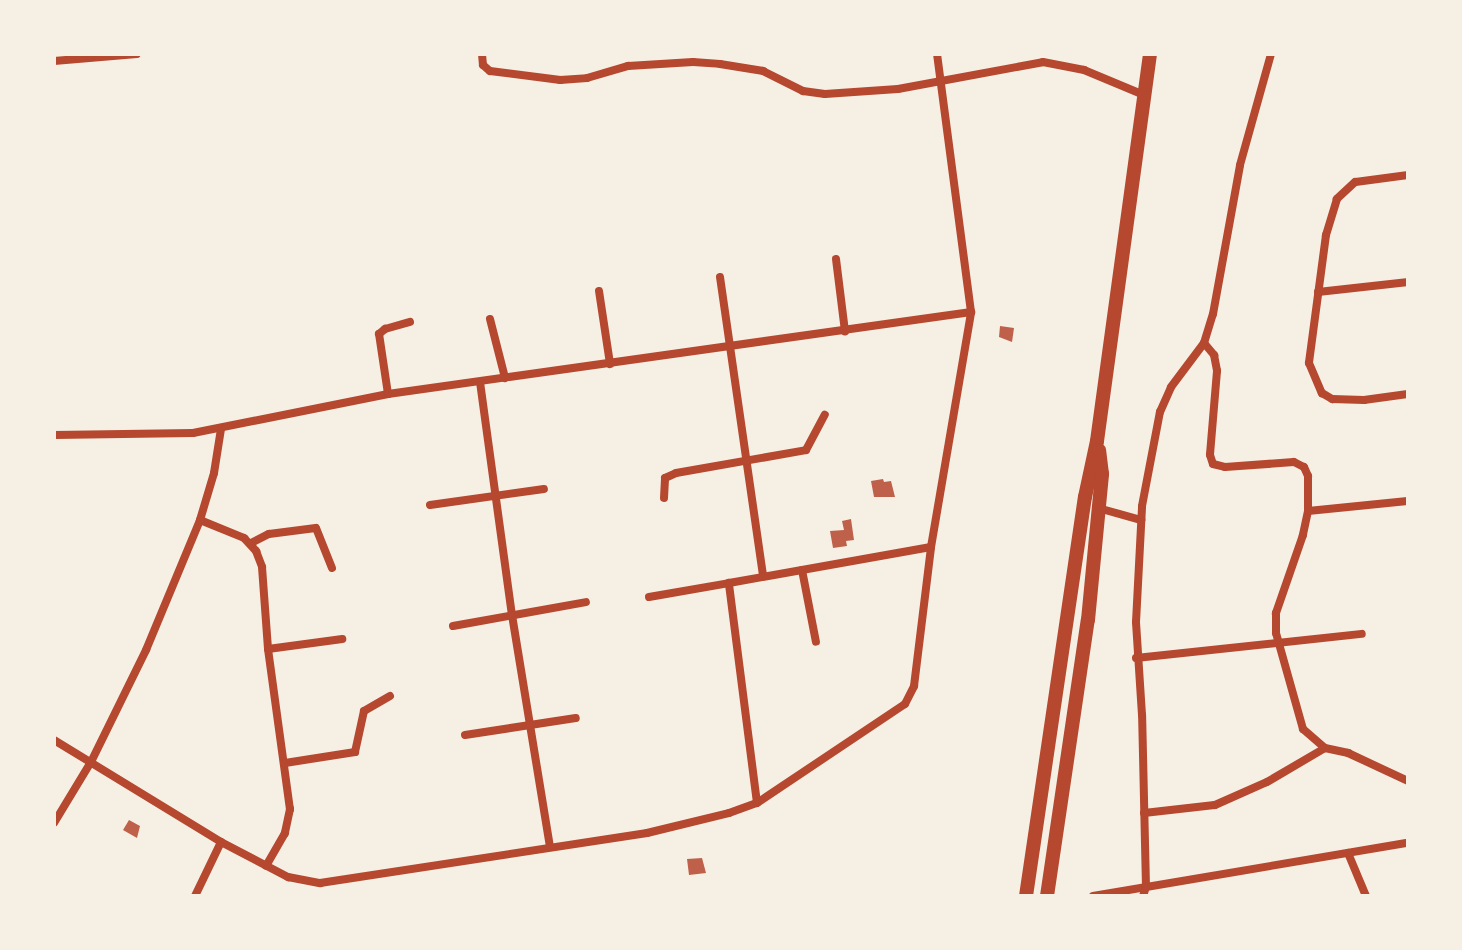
<!DOCTYPE html>
<html>
<head>
<meta charset="utf-8">
<style>
	body { margin:0 }
	#map { position:relative; width:1462px; height:950px; overflow:hidden; background:#f6efe4; font-family:"Exo 2",sans-serif }
	div>[style] { position:absolute }
	[style*='--x'] { left:calc(var(--x)*1px); top:calc(var(--y)*1px); width:calc(var(--w)*1px); rotate:calc(var(--a)*1deg) }
	.building>* { inset:0; background:#bf614a }
	.minor>* { height:8px; margin:-4px; padding:0 4px; transform-origin:4px; border-radius:4px; background:#b5482f }
	.primary>* { height:14px; margin:-7px; padding:0 7px; transform-origin:7px; border-radius:7px; background:#b5482f }
	span { translate:-50% -50%; white-space:nowrap; text-align:center; line-height:1.15; -webkit-text-stroke:6px #f6efe4; paint-order:stroke }
	.frame { position:absolute; inset:0; border:56px solid #f6efe4; pointer-events:none }
</style>
</head>
<body>
<div id="map">
	<div class="building">
		<div style="clip-path:polygon(1000px 326px,1014px 328px,1012px 342px,999px 337px)"></div>
		<div style="clip-path:polygon(883px 479px,884px 482px,891px 481px,895px 497px,874px 497px,871px 481px)"></div>
		<div style="clip-path:polygon(851px 519px,854px 540px,846px 541px,847px 546px,833px 548px,830px 531px,844px 530px,842px 521px)"></div>
		<div style="clip-path:polygon(129px 820px,140px 826px,137px 838px,123px 830px)"></div>
		<div style="clip-path:polygon(702px 858px,706px 873px,689px 875px,687px 859px)"></div>
	</div>
	<div class="minor">
		<div style="--x:482;--y:54;--w:11;--a:85"></div>
		<div style="--x:483;--y:65;--w:9;--a:41"></div>
		<div style="--x:490;--y:71;--w:71;--a:7.3"></div>
		<div style="--x:560;--y:80;--w:27;--a:-4"></div>
		<div style="--x:587;--y:78;--w:43;--a:-16.3"></div>
		<div style="--x:628;--y:66;--w:65;--a:-3.5"></div>
		<div style="--x:693;--y:62;--w:27;--a:4"></div>
		<div style="--x:720;--y:64;--w:44;--a:9.2"></div>
		<div style="--x:763;--y:71;--w:45;--a:26.6"></div>
		<div style="--x:803;--y:91;--w:22;--a:8"></div>
		<div style="--x:825;--y:94;--w:73;--a:-3.9"></div>
		<div style="--x:898;--y:89;--w:147;--a:-10.5"></div>
		<div style="--x:1043;--y:62;--w:42;--a:11"></div>
		<div style="--x:1084;--y:70;--w:65;--a:22.6"></div>
		<div style="--x:54;--y:61;--w:83;--a:-4.8"></div>
		<div style="--x:1408;--y:175;--w:53;--a:172.5"></div>
		<div style="--x:1355;--y:182;--w:25;--a:137"></div>
		<div style="--x:1337;--y:199;--w:38;--a:107"></div>
		<div style="--x:1326;--y:235;--w:129;--a:97.6"></div>
		<div style="--x:1309;--y:363;--w:33;--a:67"></div>
		<div style="--x:1322;--y:393;--w:12;--a:31"></div>
		<div style="--x:1332;--y:399;--w:32;--a:2"></div>
		<div style="--x:1364;--y:400;--w:44;--a:-7.8"></div>
		<div style="--x:836;--y:259;--w:73;--a:82.9"></div>
		<div style="--x:720;--y:277;--w:302;--a:81.8"></div>
		<div style="--x:599;--y:291;--w:74;--a:81.4"></div>
		<div style="--x:1318;--y:292;--w:91;--a:-6.3"></div>
		<div style="--x:490;--y:319;--w:61;--a:75.7"></div>
		<div style="--x:1204;--y:343;--w:16;--a:50"></div>
		<div style="--x:1214;--y:355;--w:16;--a:79"></div>
		<div style="--x:1217;--y:371;--w:84;--a:94.8"></div>
		<div style="--x:1210;--y:455;--w:9;--a:72"></div>
		<div style="--x:1213;--y:464;--w:12;--a:14"></div>
		<div style="--x:1225;--y:467;--w:69;--a:-4.1"></div>
		<div style="--x:1294;--y:462;--w:11;--a:27"></div>
		<div style="--x:1304;--y:467;--w:10;--a:66"></div>
		<div style="--x:1308;--y:476;--w:35;--a:90"></div>
		<div style="--x:1308;--y:511;--w:25;--a:102"></div>
		<div style="--x:1303;--y:535;--w:83;--a:109.1"></div>
		<div style="--x:1276;--y:613;--w:20;--a:90"></div>
		<div style="--x:1276;--y:633;--w:100;--a:74.3"></div>
		<div style="--x:1303;--y:729;--w:29;--a:41"></div>
		<div style="--x:1325;--y:748;--w:24;--a:12"></div>
		<div style="--x:1348;--y:753;--w:66;--a:25"></div>
		<div style="--x:480;--y:382;--w:235;--a:82.2"></div>
		<div style="--x:512;--y:615;--w:234;--a:80.7"></div>
		<div style="--x:388;--y:394;--w:61;--a:-98.5"></div>
		<div style="--x:379;--y:334;--w:8;--a:-40"></div>
		<div style="--x:385;--y:329;--w:26;--a:-16"></div>
		<div style="--x:54;--y:435;--w:139;--a:-0.8"></div>
		<div style="--x:193;--y:433;--w:199;--a:-11.3"></div>
		<div style="--x:388;--y:394;--w:589;--a:-8.01"></div>
		<div style="--x:664;--y:498;--w:20;--a:-87"></div>
		<div style="--x:665;--y:478;--w:12;--a:-24"></div>
		<div style="--x:676;--y:473;--w:132;--a:-10"></div>
		<div style="--x:806;--y:450;--w:40;--a:-62"></div>
		<div style="--x:430;--y:505;--w:115;--a:-8"></div>
		<div style="--x:1098;--y:508;--w:45;--a:15.6"></div>
		<div style="--x:1308;--y:511;--w:100;--a:-5.7"></div>
		<div style="--x:200;--y:520;--w:48;--a:22.2"></div>
		<div style="--x:244;--y:538;--w:18;--a:47"></div>
		<div style="--x:256;--y:551;--w:17;--a:69"></div>
		<div style="--x:262;--y:567;--w:82;--a:85.8"></div>
		<div style="--x:268;--y:649;--w:162;--a:82.2"></div>
		<div style="--x:290;--y:809;--w:25;--a:102"></div>
		<div style="--x:285;--y:833;--w:38;--a:120"></div>
		<div style="--x:251;--y:543;--w:20;--a:-27"></div>
		<div style="--x:269;--y:534;--w:47;--a:-7.3"></div>
		<div style="--x:316;--y:528;--w:43;--a:68.2"></div>
		<div style="--x:802;--y:570;--w:73;--a:79"></div>
		<div style="--x:649;--y:597;--w:81;--a:-9.9"></div>
		<div style="--x:453;--y:626;--w:135;--a:-10.2"></div>
		<div style="--x:268;--y:649;--w:75;--a:-7.7"></div>
		<div style="--x:1136;--y:658;--w:227;--a:-6.1"></div>
		<div style="--x:465;--y:735;--w:112;--a:-8.7"></div>
		<div style="--x:54;--y:740;--w:196;--a:31.4"></div>
		<div style="--x:221;--y:842;--w:76;--a:27.6"></div>
		<div style="--x:288;--y:877;--w:33;--a:11"></div>
		<div style="--x:320;--y:883;--w:331;--a:-8.7"></div>
		<div style="--x:647;--y:833;--w:84;--a:-13.7"></div>
		<div style="--x:729;--y:813;--w:30;--a:-20"></div>
		<div style="--x:757;--y:803;--w:178;--a:-33.8"></div>
		<div style="--x:905;--y:704;--w:20;--a:-63"></div>
		<div style="--x:914;--y:686;--w:140;--a:-83"></div>
		<div style="--x:931;--y:547;--w:238;--a:-80.3"></div>
		<div style="--x:971;--y:312;--w:260;--a:-97.5"></div>
		<div style="--x:285;--y:763;--w:71;--a:-8.9"></div>
		<div style="--x:355;--y:752;--w:42;--a:-77.6"></div>
		<div style="--x:364;--y:711;--w:30;--a:-30"></div>
		<div style="--x:757;--y:803;--w:222;--a:-97.3"></div>
		<div style="--x:729;--y:583;--w:205;--a:-10.1"></div>
		<div style="--x:1144;--y:813;--w:71;--a:-6.4"></div>
		<div style="--x:1215;--y:805;--w:57;--a:-23.9"></div>
		<div style="--x:1267;--y:782;--w:67;--a:-30.4"></div>
		<div style="--x:54;--y:823;--w:71;--a:-58.8"></div>
		<div style="--x:91;--y:762;--w:125;--a:-63.8"></div>
		<div style="--x:146;--y:650;--w:141;--a:-67.4"></div>
		<div style="--x:200;--y:520;--w:49;--a:-73.4"></div>
		<div style="--x:214;--y:473;--w:45;--a:-81"></div>
		<div style="--x:1348;--y:853;--w:47;--a:67.3"></div>
		<div style="--x:195;--y:896;--w:60;--a:-64.3"></div>
		<div style="--x:1093;--y:896;--w:319;--a:-9.6"></div>
		<div style="--x:1143;--y:896;--w:9;--a:-72"></div>
		<div style="--x:1146;--y:887;--w:172;--a:-91.3"></div>
		<div style="--x:1142;--y:715;--w:93;--a:-93.7"></div>
		<div style="--x:1136;--y:622;--w:116;--a:-87"></div>
		<div style="--x:1142;--y:506;--w:96;--a:-79.2"></div>
		<div style="--x:1160;--y:412;--w:27;--a:-66"></div>
		<div style="--x:1171;--y:387;--w:55;--a:-53.1"></div>
		<div style="--x:1204;--y:343;--w:30;--a:-73"></div>
		<div style="--x:1213;--y:314;--w:151;--a:-79.7"></div>
		<div style="--x:1240;--y:165;--w:115;--a:-74.4"></div>
	</div>
	<div class="primary">
		<div style="--x:1026;--y:896;--w:403;--a:-81.6"></div>
		<div style="--x:1085;--y:497;--w:57;--a:-77.9"></div>
		<div style="--x:1097;--y:441;--w:391;--a:-82.2"></div>
		<div style="--x:1047;--y:896;--w:279;--a:-81.6"></div>
		<div style="--x:1088;--y:620;--w:147;--a:-84.5"></div>
		<div style="--x:1102;--y:474;--w:24;--a:-97"></div>
	</div>
	<div class="frame"></div>
</div>
</body>
</html>
